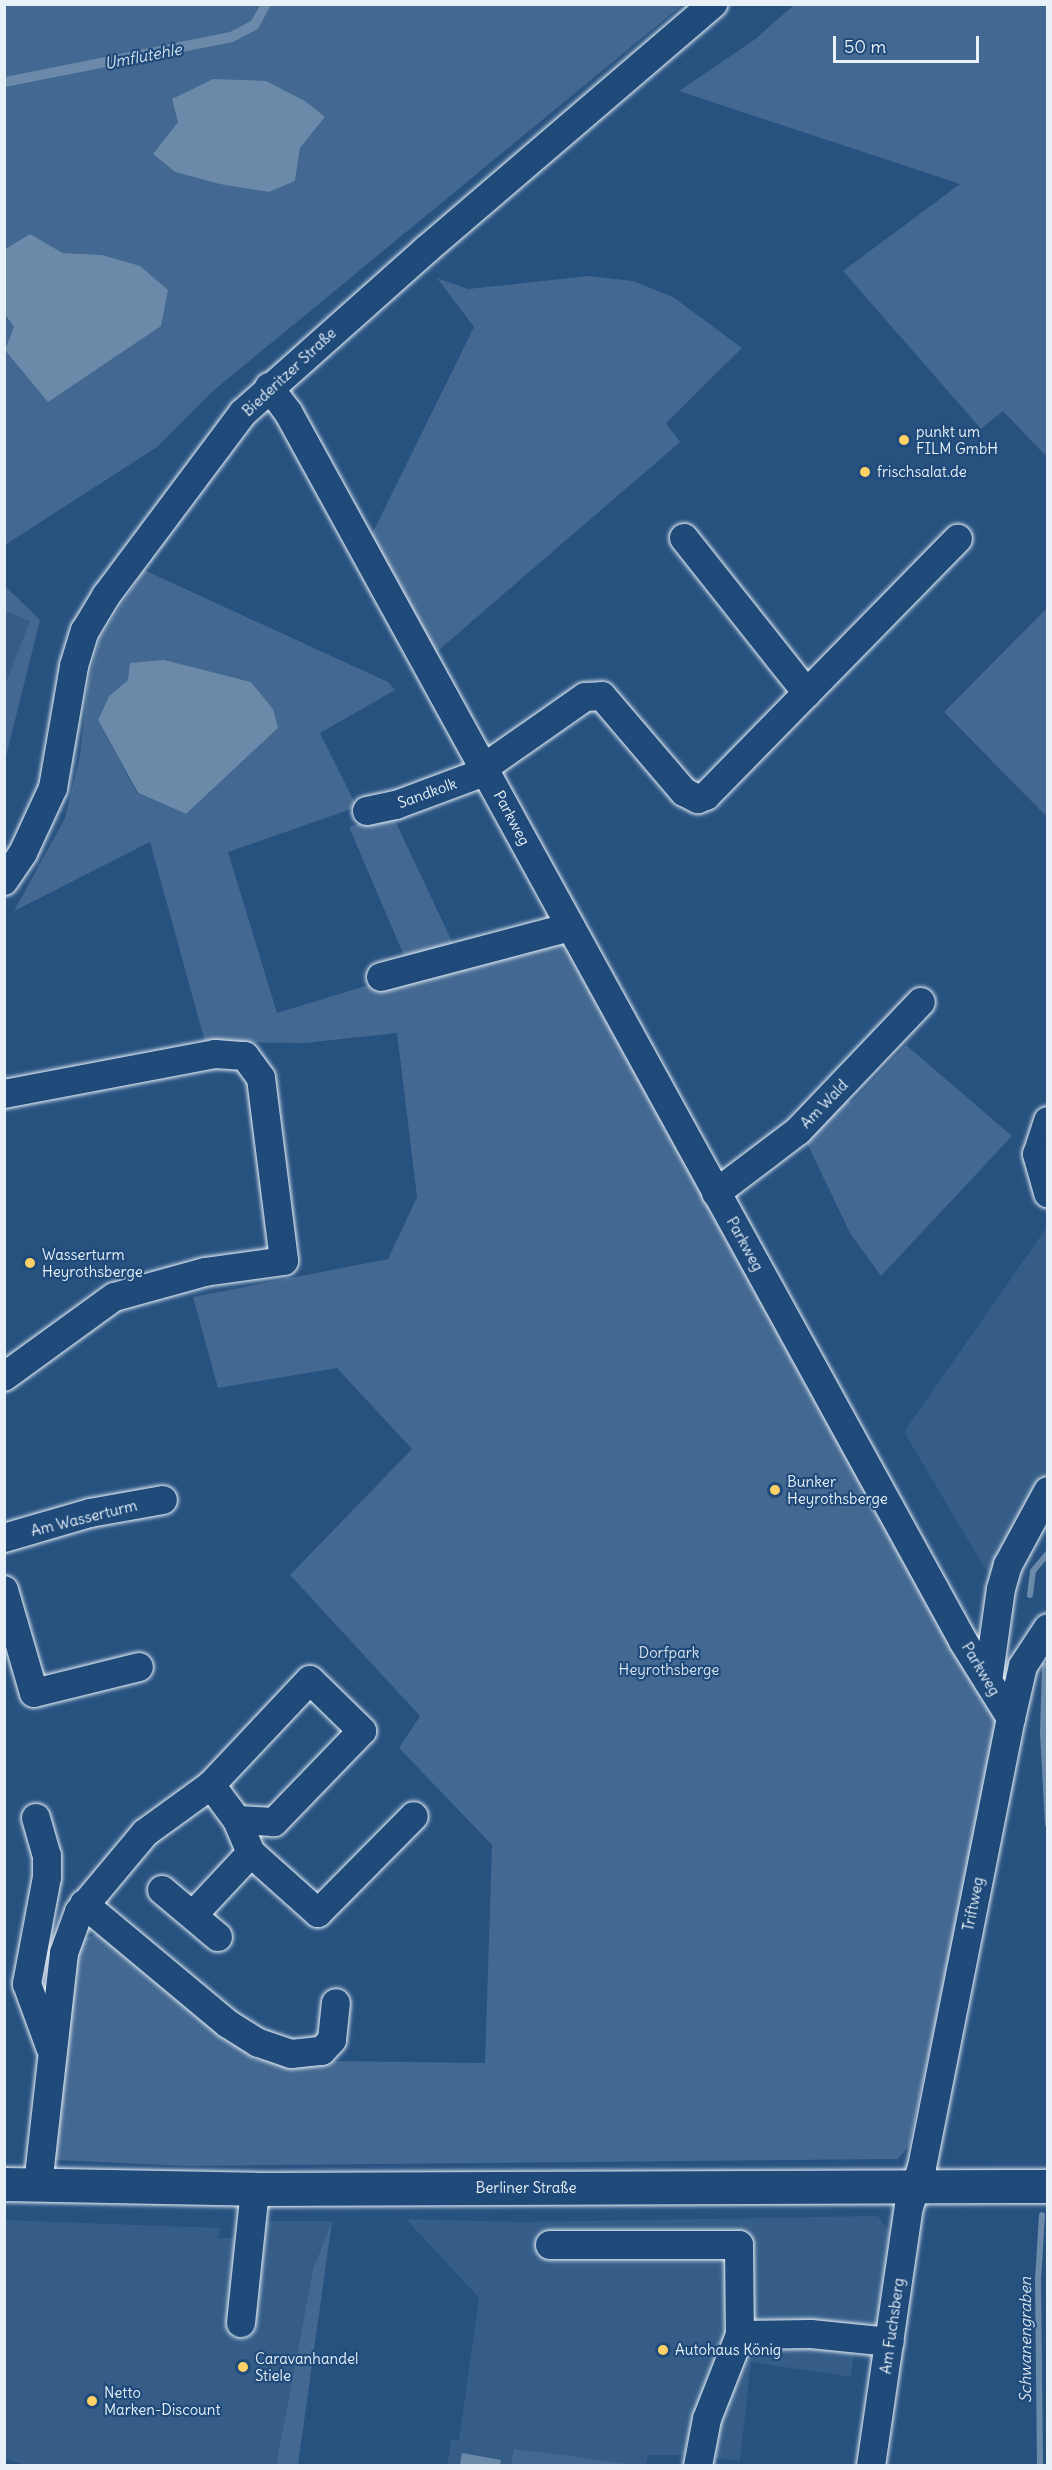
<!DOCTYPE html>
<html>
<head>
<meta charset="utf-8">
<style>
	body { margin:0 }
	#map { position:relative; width:1052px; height:2470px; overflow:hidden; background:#27517f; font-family:Delius,sans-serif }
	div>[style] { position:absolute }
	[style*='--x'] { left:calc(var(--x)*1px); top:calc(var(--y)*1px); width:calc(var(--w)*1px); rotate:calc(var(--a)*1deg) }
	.built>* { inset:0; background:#355d88 }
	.green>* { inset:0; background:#436891 }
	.water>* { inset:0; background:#6b8aaa }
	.stream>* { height:6px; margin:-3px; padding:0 3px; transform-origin:3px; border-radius:3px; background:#6b8aaa }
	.roads { filter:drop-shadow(0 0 2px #e8f1f8) drop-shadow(0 0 2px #e8f1f8) }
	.minor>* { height:28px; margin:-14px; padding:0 14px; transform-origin:14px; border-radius:14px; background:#1f4a7a }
	.major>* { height:33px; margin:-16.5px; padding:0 16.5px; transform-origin:16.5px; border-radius:16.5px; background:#1f4a7a }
	.dots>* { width:16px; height:16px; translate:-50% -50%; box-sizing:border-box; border:3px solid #1f4a7a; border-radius:50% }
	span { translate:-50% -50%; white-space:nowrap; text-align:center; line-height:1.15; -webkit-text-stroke:4.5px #1f4a7a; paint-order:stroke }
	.street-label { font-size:15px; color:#e8f1f8 }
	.poi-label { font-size:15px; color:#e8f1f8 }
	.left { translate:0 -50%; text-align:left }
	.park-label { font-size:15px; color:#d8e3ee }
	.water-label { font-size:16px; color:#d5e2ec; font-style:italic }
	.frame { position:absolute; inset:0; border:6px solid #e8f1f8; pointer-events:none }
	.scale { position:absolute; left:833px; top:36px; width:146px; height:27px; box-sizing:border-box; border:3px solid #e8f1f8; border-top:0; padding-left:8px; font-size:18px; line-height:21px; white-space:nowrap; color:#e8f1f8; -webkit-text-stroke:4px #1f4a7a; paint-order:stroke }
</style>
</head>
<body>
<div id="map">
	<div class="built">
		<div style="clip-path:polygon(5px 586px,40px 620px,5px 760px)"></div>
		<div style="clip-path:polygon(1047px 1227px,1047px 1473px,992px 1580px,904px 1432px)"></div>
		<div style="clip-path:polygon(878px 2216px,889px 2231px,890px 2241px,877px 2323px,857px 2325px,851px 2377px,751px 2362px,740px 2461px,689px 2455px,648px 2455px,646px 2465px,633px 2466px,514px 2449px,511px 2465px,447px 2466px,451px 2440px,459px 2440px,479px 2298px,406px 2219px,517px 2222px)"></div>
		<div style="clip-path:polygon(4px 2220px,220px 2228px,218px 2238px,242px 2238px,261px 2221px,332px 2221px,313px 2269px,276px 2465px,30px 2466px,5px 2459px)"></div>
	</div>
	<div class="green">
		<div style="clip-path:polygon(795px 4px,1047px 5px,1047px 457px,1003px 411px,981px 429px,843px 271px,960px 184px,679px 91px,754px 40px)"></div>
		<div style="clip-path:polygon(evenodd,5px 5px,260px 5px,251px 21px,258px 28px,271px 5px,682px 5px,213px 391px,157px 447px,5px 545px,4px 315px,14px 327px,48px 401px,160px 326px,102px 255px,63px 253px,30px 234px,5px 249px,5px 5px,325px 117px,300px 148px,295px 181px,269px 192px,175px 172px,153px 154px,178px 122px,325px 117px)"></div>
		<div style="clip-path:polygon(588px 276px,633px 281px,673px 297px,742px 348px,666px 423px,680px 442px,433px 655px,371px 536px,474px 327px,437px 278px,468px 289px)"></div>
		<div style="clip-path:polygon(evenodd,144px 570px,388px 682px,395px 690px,320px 733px,357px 807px,228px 852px,277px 1013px,411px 972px,349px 827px,391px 812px,456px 950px,551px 922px,999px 1722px,909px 2146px,898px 2159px,188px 2166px,55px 2160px,73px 1950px,82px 1939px,95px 1935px,111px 1939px,255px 2060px,485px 2063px,492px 1845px,399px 1748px,420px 1716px,290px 1575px,412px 1449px,337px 1368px,218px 1388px,193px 1297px,388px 1259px,417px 1197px,397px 1033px,304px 1043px,205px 1042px,150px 842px,14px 911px,65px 818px,80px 756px,88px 683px,100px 638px,144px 570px,209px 672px,251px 682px,278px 728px,186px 814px,137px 793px,98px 720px,109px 696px,128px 680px,209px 672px)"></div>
		<div style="clip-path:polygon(5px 586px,40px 620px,5px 760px,5px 685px,30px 621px,8px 612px,5px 618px)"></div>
		<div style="clip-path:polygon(1047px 608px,1047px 817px,944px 712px)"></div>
		<div style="clip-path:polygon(906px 1045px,1012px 1136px,881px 1276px,850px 1233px,804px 1137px,843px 1095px,851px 1103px)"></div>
		<div style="clip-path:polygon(332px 2221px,298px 2465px,276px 2465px,313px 2269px)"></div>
		<div style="clip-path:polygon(514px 2449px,570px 2456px,633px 2465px,511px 2465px)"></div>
	</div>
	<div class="water">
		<div style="clip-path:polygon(260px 5px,271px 5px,258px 29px,233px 42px,5px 87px,5px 77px,230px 32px,251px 21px)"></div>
		<div style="clip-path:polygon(213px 79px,266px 81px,305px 101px,325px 117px,300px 148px,295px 181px,269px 192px,220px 184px,175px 172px,153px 154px,178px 122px,172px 99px)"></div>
		<div style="clip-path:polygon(30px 234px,63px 253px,102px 255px,140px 266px,168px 290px,161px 326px,48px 402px,5px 350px,14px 327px,5px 315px,5px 249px)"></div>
		<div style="clip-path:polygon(164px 660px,251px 682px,273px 709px,278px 728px,186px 814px,138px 793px,98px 720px,109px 696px,128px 680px,130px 663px)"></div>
		<div style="clip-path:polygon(462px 2453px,501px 2460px,500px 2465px,460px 2465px)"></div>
	</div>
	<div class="stream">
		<div style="--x:1030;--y:1595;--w:24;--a:-83"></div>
		<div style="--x:1033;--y:1571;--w:23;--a:-50"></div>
		<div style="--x:1045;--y:1666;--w:66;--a:91.7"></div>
		<div style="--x:1043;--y:1732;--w:92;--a:86.9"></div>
		<div style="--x:1040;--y:2466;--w:186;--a:-90.6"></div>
		<div style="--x:1038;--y:2280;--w:65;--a:-86.5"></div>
	</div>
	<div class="roads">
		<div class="minor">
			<div style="--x:269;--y:387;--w:31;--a:53"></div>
			<div style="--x:288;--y:412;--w:1402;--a:61.22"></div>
			<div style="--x:963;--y:1641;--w:91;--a:58.1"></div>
			<div style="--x:684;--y:538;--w:198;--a:51.6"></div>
			<div style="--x:485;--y:767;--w:122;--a:-35"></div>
			<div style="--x:585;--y:697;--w:17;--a:-3"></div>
			<div style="--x:602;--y:696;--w:126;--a:49.5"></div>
			<div style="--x:684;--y:792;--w:16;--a:27"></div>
			<div style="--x:698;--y:799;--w:9;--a:-21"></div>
			<div style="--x:706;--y:796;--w:360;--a:-45.6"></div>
			<div style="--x:367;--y:811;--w:30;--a:-12"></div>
			<div style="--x:396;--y:805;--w:97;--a:-20.5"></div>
			<div style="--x:4;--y:881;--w:34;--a:-56"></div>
			<div style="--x:23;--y:853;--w:72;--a:-65.2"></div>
			<div style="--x:53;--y:788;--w:124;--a:-80.2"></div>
			<div style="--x:74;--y:666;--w:37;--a:-73"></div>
			<div style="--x:85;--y:631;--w:41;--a:-59"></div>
			<div style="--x:106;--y:596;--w:229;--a:-53.2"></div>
			<div style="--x:243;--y:413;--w:246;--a:-41.7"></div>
			<div style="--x:427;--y:249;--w:377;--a:-40.6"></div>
			<div style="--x:381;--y:977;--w:196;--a:-14.8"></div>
			<div style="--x:4;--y:1094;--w:215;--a:-10.7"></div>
			<div style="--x:215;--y:1054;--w:30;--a:4"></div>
			<div style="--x:245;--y:1056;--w:27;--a:54"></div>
			<div style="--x:261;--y:1078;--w:184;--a:82.8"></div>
			<div style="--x:284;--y:1261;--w:80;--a:172.1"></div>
			<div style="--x:205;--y:1272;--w:94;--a:164.6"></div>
			<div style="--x:114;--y:1297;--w:136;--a:144"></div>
			<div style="--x:1048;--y:1121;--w:35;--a:108"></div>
			<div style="--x:1037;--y:1154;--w:41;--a:74.2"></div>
			<div style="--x:716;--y:1193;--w:103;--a:-37.1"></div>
			<div style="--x:798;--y:1131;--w:178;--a:-46.4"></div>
			<div style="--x:4;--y:1538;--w:90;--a:-16.2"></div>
			<div style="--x:90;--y:1513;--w:74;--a:-10.1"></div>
			<div style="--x:4;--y:1590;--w:107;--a:73.8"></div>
			<div style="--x:34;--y:1693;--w:108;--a:-13.9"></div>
			<div style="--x:988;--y:1681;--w:93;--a:-82"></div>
			<div style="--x:1001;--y:1589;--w:25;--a:-74"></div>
			<div style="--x:1008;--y:1565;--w:84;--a:-61.6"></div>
			<div style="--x:211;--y:1785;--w:44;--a:53.4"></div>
			<div style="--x:237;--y:1820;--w:36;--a:67"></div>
			<div style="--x:251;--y:1853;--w:90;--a:41.8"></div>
			<div style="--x:318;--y:1913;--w:136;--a:-45.3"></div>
			<div style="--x:36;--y:1818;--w:40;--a:74"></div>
			<div style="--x:47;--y:1856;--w:21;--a:90"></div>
			<div style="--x:47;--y:1877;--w:109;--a:100.6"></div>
			<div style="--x:27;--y:1984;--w:67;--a:69.9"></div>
			<div style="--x:162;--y:1890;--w:73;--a:40"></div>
			<div style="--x:84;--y:1904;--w:187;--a:39.8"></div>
			<div style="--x:228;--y:2024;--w:36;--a:32"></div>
			<div style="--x:259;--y:2043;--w:34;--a:19"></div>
			<div style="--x:291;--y:2054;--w:31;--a:-6"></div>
			<div style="--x:322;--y:2051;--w:15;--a:-48"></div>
			<div style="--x:332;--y:2040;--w:37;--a:-84"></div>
			<div style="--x:194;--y:1914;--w:83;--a:-46.9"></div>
			<div style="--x:38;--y:2185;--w:233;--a:-83.6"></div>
			<div style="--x:64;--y:1953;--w:44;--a:-69.9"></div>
			<div style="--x:79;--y:1912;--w:103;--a:-50.1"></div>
			<div style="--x:145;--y:1833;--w:82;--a:-36"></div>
			<div style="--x:211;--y:1785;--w:144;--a:-46.7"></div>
			<div style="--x:310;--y:1680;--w:73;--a:44.4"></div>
			<div style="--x:362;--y:1731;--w:127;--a:134"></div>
			<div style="--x:274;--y:1822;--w:37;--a:-177"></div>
			<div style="--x:550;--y:2245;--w:189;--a:0"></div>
			<div style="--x:739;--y:2245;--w:90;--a:89.4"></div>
			<div style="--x:740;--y:2335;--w:71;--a:-0.8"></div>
			<div style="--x:811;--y:2334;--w:79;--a:5.8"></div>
			<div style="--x:241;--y:2323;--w:135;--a:-84"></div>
			<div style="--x:698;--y:2466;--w:48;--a:-79.2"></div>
			<div style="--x:707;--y:2419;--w:90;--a:-68.6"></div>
			<div style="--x:871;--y:2466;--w:262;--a:-81.7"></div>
			<div style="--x:909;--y:2207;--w:42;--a:-72"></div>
			<div style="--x:922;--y:2167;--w:458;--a:-78.8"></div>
			<div style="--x:1011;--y:1718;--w:53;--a:-77"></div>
			<div style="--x:1023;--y:1666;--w:45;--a:-56.7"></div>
		</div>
		<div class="major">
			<div style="--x:4;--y:2184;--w:251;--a:1.1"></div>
			<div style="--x:255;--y:2189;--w:793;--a:-0.22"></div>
		</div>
	</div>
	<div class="dots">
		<div style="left:904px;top:440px;background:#ffd166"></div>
		<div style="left:865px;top:472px;background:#ffd166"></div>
		<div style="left:30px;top:1263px;background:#ffd166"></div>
		<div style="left:775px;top:1490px;background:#ffd166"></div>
		<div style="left:663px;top:2350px;background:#ffd166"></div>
		<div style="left:243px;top:2367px;background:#ffd166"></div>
		<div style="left:92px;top:2401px;background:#ffd166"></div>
	</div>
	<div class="street-label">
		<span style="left:289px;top:372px;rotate:-43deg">Biederitzer Straße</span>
		<span style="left:427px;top:793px;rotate:-20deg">Sandkolk</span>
		<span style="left:512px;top:818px;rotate:62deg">Parkweg</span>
		<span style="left:824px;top:1104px;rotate:-46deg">Am Wald</span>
		<span style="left:745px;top:1244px;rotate:61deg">Parkweg</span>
		<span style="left:84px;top:1518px;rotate:-14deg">Am Wasserturm</span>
		<span style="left:981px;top:1669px;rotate:59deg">Parkweg</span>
		<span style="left:973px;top:1904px;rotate:-79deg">Triftweg</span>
		<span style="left:526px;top:2188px">Berliner Straße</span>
		<span style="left:892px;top:2326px;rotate:-82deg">Am Fuchsberg</span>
	</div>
	<div class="poi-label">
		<span class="left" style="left:916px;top:440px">punkt um<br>FILM GmbH</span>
		<span class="left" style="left:877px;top:472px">frischsalat.de</span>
		<span class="left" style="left:42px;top:1263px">Wasserturm<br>Heyrothsberge</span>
		<span class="left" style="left:787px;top:1490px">Bunker<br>Heyrothsberge</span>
		<span class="left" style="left:675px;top:2350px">Autohaus König</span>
		<span class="left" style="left:255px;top:2367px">Caravanhandel<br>Stiele</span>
		<span class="left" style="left:104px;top:2401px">Netto<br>Marken-Discount</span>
	</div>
	<div class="park-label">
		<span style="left:669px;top:1661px">Dorfpark<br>Heyrothsberge</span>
	</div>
	<div class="water-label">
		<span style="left:143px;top:56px;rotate:-11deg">Umflutehle</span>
		<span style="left:1025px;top:2340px;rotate:-90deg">Schwanengraben</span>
	</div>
	<div class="frame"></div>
	<div class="scale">50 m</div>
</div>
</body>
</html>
